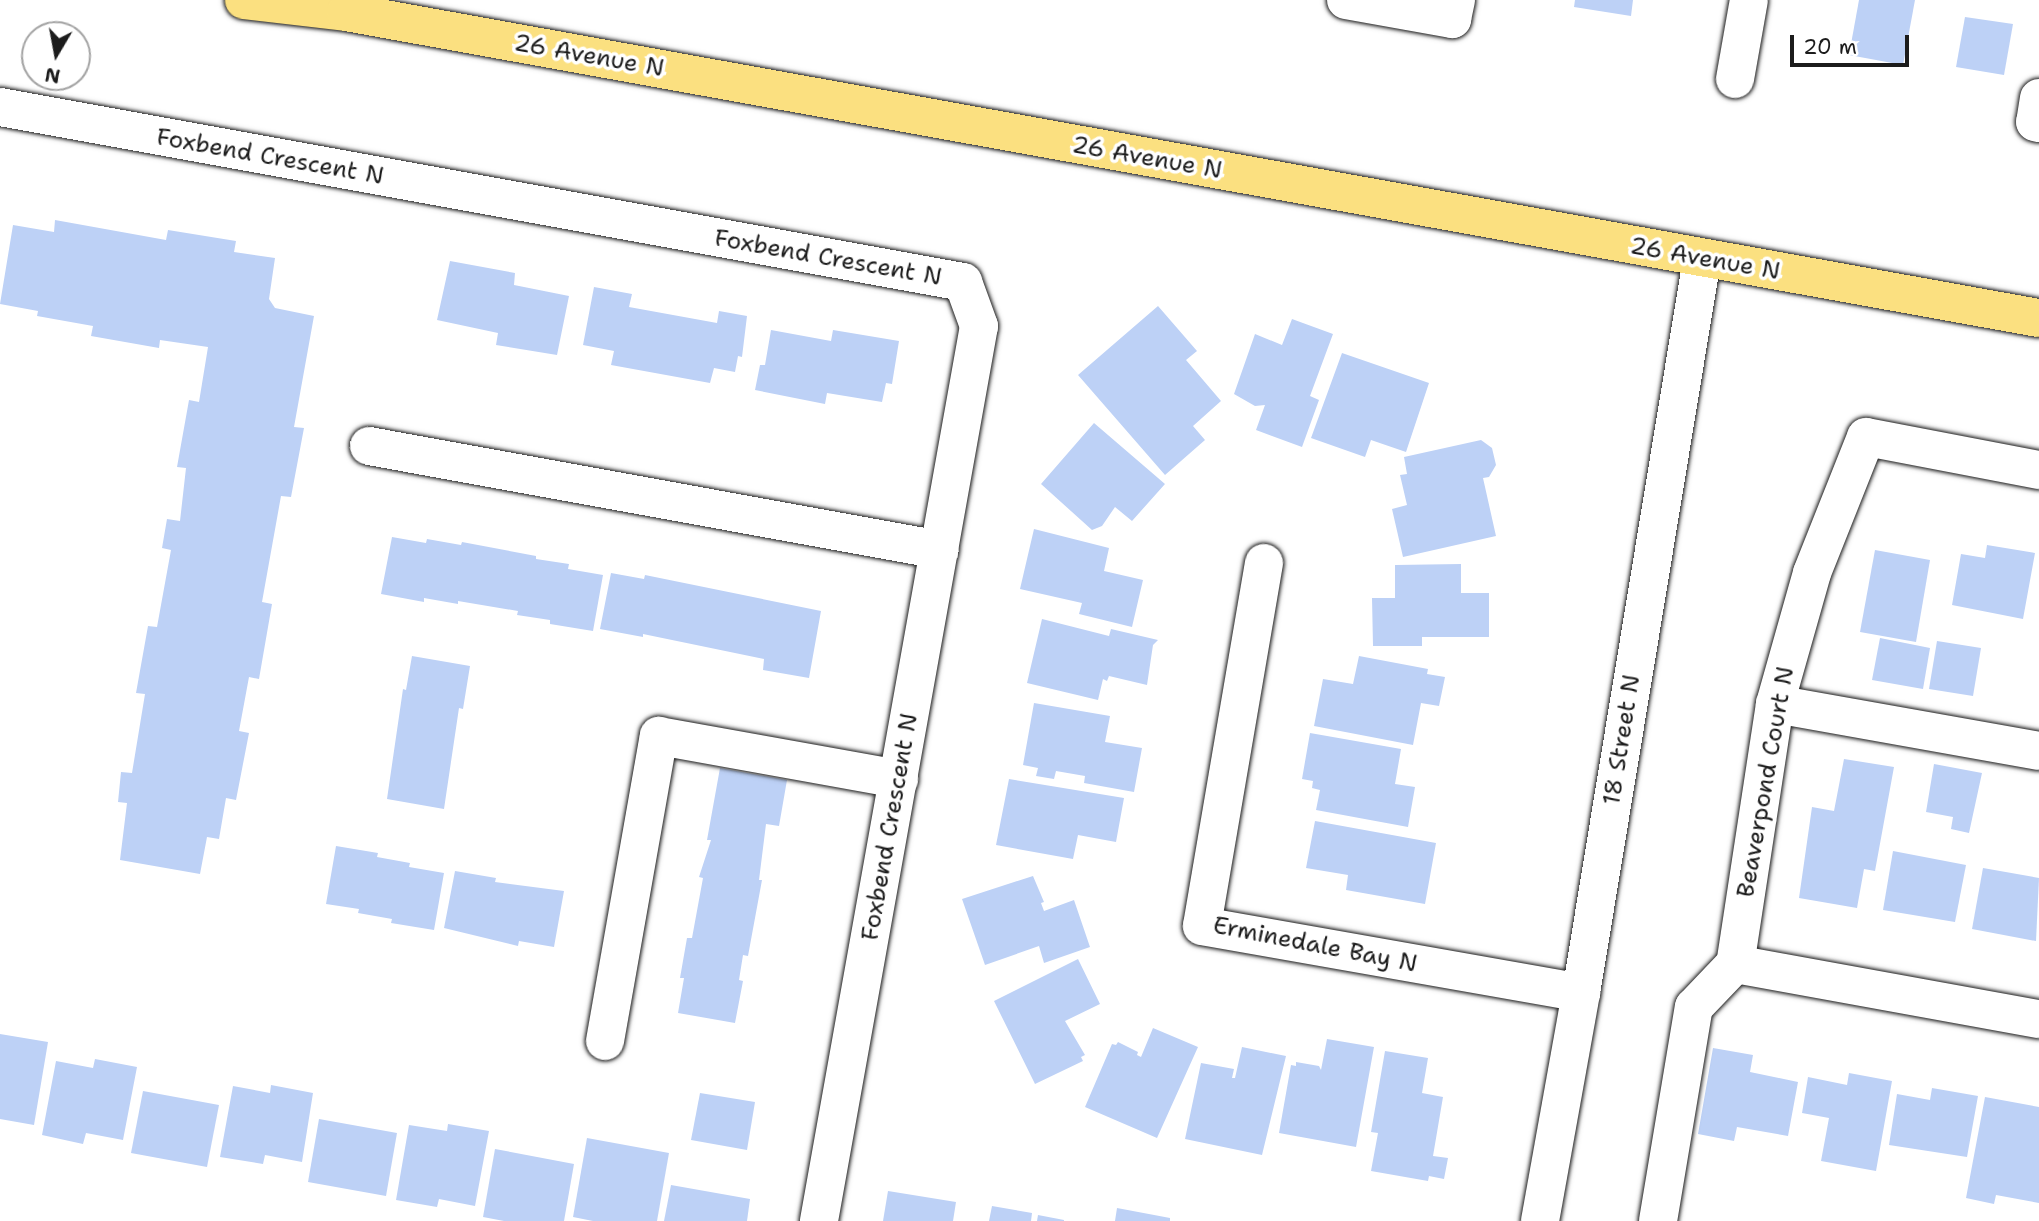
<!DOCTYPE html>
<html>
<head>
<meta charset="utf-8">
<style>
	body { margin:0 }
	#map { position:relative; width:2039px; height:1221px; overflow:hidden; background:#fff; font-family:"Shantell Sans",sans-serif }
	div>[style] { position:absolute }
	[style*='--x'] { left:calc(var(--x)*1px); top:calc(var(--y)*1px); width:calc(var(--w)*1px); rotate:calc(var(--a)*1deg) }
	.building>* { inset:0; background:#bdd1f6 }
	.roads { filter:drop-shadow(0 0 2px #1c1c1c) drop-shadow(0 0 2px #1c1c1c) }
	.minor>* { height:38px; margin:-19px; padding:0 19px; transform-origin:19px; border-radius:19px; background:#fff }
	.major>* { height:38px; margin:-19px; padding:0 19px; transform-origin:19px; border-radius:19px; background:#fbe080 }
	span { translate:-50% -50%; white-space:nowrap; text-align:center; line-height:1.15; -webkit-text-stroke:7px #fff; paint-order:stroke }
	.street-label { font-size:24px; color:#1c1c1c }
	.north { position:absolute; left:21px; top:21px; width:70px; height:70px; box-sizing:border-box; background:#fff; border:2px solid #a4a4a4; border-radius:50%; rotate:190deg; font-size:19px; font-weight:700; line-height:28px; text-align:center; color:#1c1c1c }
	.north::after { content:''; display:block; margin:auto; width:24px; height:32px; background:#1c1c1c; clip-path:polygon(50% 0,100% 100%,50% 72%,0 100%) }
	.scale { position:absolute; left:1790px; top:35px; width:119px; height:32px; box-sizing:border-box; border:4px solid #1c1c1c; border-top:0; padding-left:9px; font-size:21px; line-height:24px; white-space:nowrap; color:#1c1c1c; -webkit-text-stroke:5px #fff; paint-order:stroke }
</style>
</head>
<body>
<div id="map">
	<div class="building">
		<div style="clip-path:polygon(1575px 0,1633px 0,1631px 16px,1574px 7px)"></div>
		<div style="clip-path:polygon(1859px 0,1915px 0,1903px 65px,1849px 55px)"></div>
		<div style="clip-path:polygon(1965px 17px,2013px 24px,2004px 75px,1956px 67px)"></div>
		<div style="clip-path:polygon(55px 220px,166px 240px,168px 230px,236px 241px,234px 252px,275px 258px,269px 299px,275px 308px,314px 316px,294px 427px,304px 428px,291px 497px,281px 496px,262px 602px,272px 604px,259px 679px,249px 677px,239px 731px,249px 733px,236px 800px,226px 798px,219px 839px,207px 837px,200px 874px,120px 860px,127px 803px,118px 802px,121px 772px,132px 773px,145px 694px,136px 693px,148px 626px,157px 627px,171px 550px,162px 548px,167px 519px,180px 521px,186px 468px,177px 467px,189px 400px,199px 402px,208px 347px,160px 340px,159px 348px,91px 336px,93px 326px,37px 316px,38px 311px,0 304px,13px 225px,54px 232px)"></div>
		<div style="clip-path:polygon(450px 261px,515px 273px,514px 285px,569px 296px,557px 355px,496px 345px,498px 333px,437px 320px)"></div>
		<div style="clip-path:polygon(594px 287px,632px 294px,629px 307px,717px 323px,719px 311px,747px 316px,742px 357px,738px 356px,735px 372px,714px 368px,710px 383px,611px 365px,614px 351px,583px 345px)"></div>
		<div style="clip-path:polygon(1158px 306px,1197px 351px,1186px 360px,1221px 401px,1193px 426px,1205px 440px,1165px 475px,1078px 375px)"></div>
		<div style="clip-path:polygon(1292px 319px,1333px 334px,1310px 396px,1319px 400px,1302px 447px,1256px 430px,1265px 405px,1255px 406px,1234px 394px,1255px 334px,1282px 345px)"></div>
		<div style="clip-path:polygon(771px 330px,831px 341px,833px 330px,899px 341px,892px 384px,886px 383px,882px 402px,827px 393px,825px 404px,755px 390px,760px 365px,765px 365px)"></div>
		<div style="clip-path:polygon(1342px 353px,1429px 383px,1406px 452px,1371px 440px,1365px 457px,1311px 438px)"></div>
		<div style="clip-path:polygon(1094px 423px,1165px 484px,1132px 521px,1115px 507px,1102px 526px,1092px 530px,1041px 484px)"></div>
		<div style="clip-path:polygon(1481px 440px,1492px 448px,1496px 465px,1489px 477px,1483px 478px,1496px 536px,1403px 557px,1392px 509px,1407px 505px,1400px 475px,1407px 474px,1404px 457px)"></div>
		<div style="clip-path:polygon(1034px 529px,1109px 548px,1104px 571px,1143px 580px,1132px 627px,1079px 614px,1082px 603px,1020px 589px)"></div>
		<div style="clip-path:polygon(392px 537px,426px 543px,427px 539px,461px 545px,462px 542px,536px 556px,536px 559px,569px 564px,568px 569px,603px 575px,593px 631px,550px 624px,550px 620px,517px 615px,518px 611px,458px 601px,458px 604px,424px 598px,424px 602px,381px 594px)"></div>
		<div style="clip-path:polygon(1987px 545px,2035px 553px,2023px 619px,1952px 605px,1961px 554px,1985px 558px)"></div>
		<div style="clip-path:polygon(1875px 550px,1930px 560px,1916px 642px,1860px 632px)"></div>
		<div style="clip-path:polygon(1461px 564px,1461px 593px,1489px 593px,1489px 637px,1422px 637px,1422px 646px,1373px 646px,1372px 598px,1395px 598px,1395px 565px)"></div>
		<div style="clip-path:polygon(611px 573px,644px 579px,645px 575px,821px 611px,809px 678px,763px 670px,764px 659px,643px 634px,643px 637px,600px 629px)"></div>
		<div style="clip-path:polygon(1042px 619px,1109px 636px,1111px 629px,1158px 640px,1153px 645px,1147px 685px,1109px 676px,1107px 681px,1103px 679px,1098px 700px,1027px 683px)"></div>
		<div style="clip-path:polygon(1880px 638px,1930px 648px,1923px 689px,1872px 680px)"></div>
		<div style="clip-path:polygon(1937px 641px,1981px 648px,1973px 696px,1929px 689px)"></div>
		<div style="clip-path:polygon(412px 656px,470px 666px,463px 709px,459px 708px,444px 809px,387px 799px,403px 689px,406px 690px)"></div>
		<div style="clip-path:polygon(1359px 656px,1428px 669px,1427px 674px,1445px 677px,1439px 706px,1421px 703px,1413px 745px,1314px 726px,1323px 679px,1353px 684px)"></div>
		<div style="clip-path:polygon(1034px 703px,1110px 716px,1105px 742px,1142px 748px,1134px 792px,1084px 783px,1085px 776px,1056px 771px,1054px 779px,1036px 776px,1038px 768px,1023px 765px)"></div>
		<div style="clip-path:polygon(1310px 733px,1401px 749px,1395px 784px,1415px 787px,1408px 827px,1316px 810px,1320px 790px,1312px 788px,1313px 781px,1302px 779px)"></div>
		<div style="clip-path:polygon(1844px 759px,1894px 767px,1875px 871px,1864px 869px,1857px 908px,1799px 898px,1812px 807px,1834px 811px)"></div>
		<div style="clip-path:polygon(1934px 764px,1982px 773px,1969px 833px,1951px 829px,1953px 817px,1926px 812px)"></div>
		<div style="clip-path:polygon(720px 768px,787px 780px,779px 826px,766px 824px,759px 880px,762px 880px,748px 956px,743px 955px,739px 980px,743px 981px,735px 1023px,678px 1013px,684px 978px,680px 978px,687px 938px,692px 938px,703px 878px,699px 877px,711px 840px,707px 840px)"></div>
		<div style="clip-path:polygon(1009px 779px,1124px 798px,1116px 842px,1078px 835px,1073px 859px,996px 845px)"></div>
		<div style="clip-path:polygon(1315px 821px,1436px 843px,1425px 904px,1346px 890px,1348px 875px,1306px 868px)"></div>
		<div style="clip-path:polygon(336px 846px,378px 853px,377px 857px,410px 863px,409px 867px,444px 873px,434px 930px,391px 923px,392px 919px,358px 913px,359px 909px,326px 904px)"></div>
		<div style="clip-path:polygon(1893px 851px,1966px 865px,1955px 922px,1883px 910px)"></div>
		<div style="clip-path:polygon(1983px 868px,2039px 878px,2036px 941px,1972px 929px)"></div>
		<div style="clip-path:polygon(455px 871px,496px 878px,495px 882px,564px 891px,554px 947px,519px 941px,518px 946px,444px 928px)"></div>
		<div style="clip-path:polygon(1033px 876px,1044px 902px,1041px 903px,1044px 911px,1074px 900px,1090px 947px,1044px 963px,1039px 946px,985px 965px,962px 899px)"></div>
		<div style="clip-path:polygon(1078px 959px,1100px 1004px,1065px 1021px,1085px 1055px,1081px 1057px,1083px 1061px,1035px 1084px,994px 1001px)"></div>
		<div style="clip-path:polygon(1153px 1028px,1198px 1047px,1157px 1138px,1085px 1107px,1112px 1044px,1116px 1045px,1118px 1042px,1138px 1052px,1137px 1055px,1141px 1057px)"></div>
		<div style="clip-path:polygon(0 1034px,48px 1042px,34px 1125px,0 1119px)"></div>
		<div style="clip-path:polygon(1327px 1039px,1374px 1047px,1356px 1147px,1279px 1133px,1291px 1065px,1296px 1066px,1296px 1062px,1319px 1066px,1321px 1070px)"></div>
		<div style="clip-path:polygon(1242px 1047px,1286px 1056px,1262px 1155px,1185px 1139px,1201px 1063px,1234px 1069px,1232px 1078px,1235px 1078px)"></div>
		<div style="clip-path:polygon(1713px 1048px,1753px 1055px,1750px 1072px,1798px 1082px,1788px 1136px,1737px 1127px,1734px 1141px,1698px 1134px)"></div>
		<div style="clip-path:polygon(1385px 1051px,1428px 1058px,1422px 1093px,1443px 1097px,1433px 1156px,1448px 1158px,1444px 1179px,1429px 1176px,1428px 1181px,1371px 1171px,1378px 1133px,1371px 1132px)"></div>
		<div style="clip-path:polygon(95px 1059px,137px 1067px,123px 1140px,86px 1133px,83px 1144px,42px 1135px,56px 1061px,93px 1068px)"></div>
		<div style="clip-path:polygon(1849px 1073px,1892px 1081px,1876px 1171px,1821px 1161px,1829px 1118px,1802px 1113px,1808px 1077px,1847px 1085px)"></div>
		<div style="clip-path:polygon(271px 1085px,313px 1093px,302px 1162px,265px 1155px,263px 1164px,220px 1157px,233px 1086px,270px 1093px)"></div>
		<div style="clip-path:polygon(1932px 1088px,1978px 1096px,1967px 1157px,1889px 1145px,1897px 1094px,1930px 1100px)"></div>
		<div style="clip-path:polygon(143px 1091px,219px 1105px,207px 1167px,131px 1153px)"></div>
		<div style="clip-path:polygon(700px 1093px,755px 1102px,747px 1150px,691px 1140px)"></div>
		<div style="clip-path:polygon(1985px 1097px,2039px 1107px,2039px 1203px,1996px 1195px,1994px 1204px,1966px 1198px)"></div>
		<div style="clip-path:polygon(319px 1119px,397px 1133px,386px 1196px,308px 1182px)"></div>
		<div style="clip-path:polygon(448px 1124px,489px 1131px,475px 1206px,439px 1199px,437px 1207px,396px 1200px,409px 1125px,447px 1131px)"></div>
		<div style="clip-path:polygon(587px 1138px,669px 1153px,657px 1221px,593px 1221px,573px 1217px)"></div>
		<div style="clip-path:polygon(495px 1149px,574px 1164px,564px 1221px,504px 1221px,483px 1217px)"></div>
		<div style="clip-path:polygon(671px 1185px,750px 1199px,747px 1221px,664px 1221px)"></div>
		<div style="clip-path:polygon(888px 1191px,956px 1202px,953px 1221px,883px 1221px)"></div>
		<div style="clip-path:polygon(992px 1206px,1032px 1213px,1031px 1221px,989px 1221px)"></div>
		<div style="clip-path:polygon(1117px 1208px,1170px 1218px,1170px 1221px,1115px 1221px)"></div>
		<div style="clip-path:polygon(1038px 1215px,1064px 1220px,1064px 1221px,1037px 1221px)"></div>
	</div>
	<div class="roads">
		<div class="minor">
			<div style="--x:1346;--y:0;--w:108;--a:10.2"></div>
			<div style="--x:1452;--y:19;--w:19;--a:-78"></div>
			<div style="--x:1735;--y:79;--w:80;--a:-80"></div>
			<div style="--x:2039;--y:98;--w:24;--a:99"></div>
			<div style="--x:2035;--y:122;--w:4;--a:14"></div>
			<div style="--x:0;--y:107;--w:979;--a:10.3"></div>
			<div style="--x:963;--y:282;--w:47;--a:70"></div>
			<div style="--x:979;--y:326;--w:909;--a:100.14"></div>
			<div style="--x:369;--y:446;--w:580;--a:10.32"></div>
			<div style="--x:2039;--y:470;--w:176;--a:-169.2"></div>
			<div style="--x:1866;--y:437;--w:146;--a:111.7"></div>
			<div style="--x:1812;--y:573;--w:136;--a:105.8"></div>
			<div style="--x:1775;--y:704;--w:263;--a:98.7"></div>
			<div style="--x:1735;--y:964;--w:309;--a:10.3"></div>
			<div style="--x:1264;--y:563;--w:368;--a:99.7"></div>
			<div style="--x:1202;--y:926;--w:385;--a:10"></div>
			<div style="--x:1775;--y:704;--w:268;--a:10.1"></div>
			<div style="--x:605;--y:1041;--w:310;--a:-80"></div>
			<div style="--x:659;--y:736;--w:244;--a:10.2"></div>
			<div style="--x:1540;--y:1221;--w:232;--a:-79.8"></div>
			<div style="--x:1581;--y:993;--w:744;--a:-80.64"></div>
			<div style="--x:1658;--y:1221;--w:217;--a:-80.5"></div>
			<div style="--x:1694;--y:1007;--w:59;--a:-46.4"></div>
		</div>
		<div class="major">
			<div style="--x:244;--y:0;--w:103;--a:6.7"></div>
			<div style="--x:346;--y:12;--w:1720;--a:10.25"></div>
		</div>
	</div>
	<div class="street-label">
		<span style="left:589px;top:56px;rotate:10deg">26 Avenue N</span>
		<span style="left:270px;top:157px;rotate:10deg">Foxbend Crescent N</span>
		<span style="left:1147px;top:158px;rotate:10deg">26 Avenue N</span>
		<span style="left:828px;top:258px;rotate:10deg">Foxbend Crescent N</span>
		<span style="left:1705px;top:259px;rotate:10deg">26 Avenue N</span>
		<span style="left:1622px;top:740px;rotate:-81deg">18 Street N</span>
		<span style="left:1766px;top:782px;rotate:-80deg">Beaverpond Court N</span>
		<span style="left:890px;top:827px;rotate:-80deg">Foxbend Crescent N</span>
		<span style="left:1315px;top:945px;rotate:11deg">Erminedale Bay N</span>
	</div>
	<div class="north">N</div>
	<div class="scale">20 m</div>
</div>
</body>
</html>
